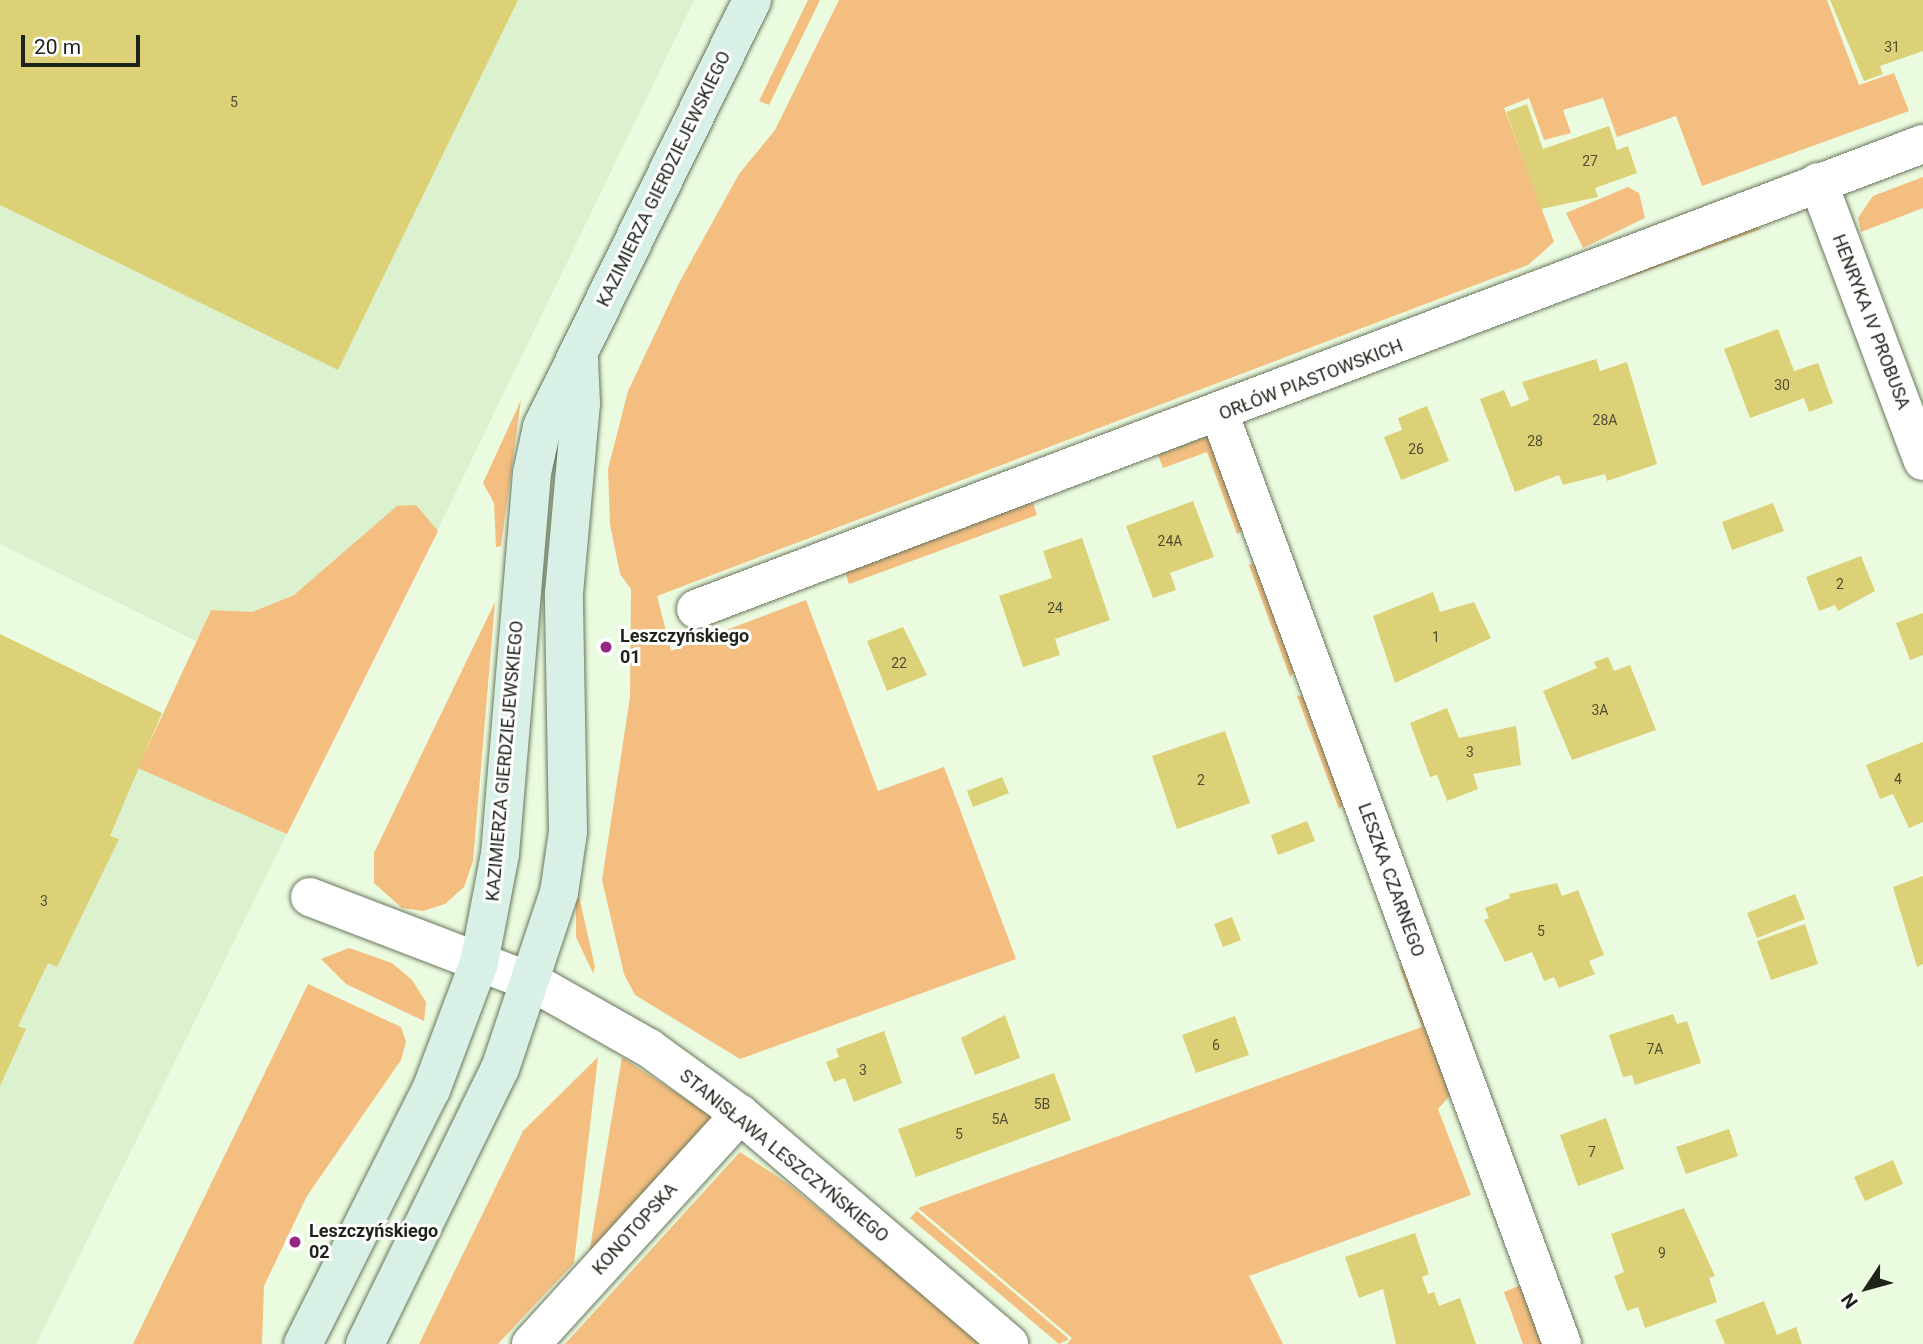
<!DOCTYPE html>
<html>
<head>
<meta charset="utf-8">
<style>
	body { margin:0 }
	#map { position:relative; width:1923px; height:1344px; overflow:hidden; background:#ebfbdf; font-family:Roboto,sans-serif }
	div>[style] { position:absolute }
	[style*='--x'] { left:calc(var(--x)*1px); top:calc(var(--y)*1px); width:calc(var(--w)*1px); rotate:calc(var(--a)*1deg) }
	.built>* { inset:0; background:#dcf1ce }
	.green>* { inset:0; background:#f3be80 }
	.building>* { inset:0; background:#ddd178 }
	.roads { filter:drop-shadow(0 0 2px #68765d) drop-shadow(0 0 2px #68765d) }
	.street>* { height:38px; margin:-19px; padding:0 19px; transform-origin:19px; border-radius:19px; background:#fff }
	.secondary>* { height:38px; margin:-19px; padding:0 19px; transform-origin:19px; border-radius:19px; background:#d8f0e5 }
	.dots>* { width:19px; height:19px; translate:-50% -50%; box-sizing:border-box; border:4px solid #fff; border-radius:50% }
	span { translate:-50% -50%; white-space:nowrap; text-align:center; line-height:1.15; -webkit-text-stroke:6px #fff; paint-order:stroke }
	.number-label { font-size:14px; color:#4e4f32 }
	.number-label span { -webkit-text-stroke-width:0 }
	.street-label { font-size:18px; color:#1e241a }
	.poi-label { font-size:18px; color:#1e241a; font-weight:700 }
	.left { translate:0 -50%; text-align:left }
	.north { position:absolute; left:1832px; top:1253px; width:70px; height:70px; -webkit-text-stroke:5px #fff; paint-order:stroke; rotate:234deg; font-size:19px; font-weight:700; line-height:28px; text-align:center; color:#1e241a }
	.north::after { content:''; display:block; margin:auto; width:24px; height:32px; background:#1e241a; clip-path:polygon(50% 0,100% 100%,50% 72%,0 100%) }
	.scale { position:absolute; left:21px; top:35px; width:119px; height:32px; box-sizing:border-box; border:4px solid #1e241a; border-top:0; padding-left:9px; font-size:21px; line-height:24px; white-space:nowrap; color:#1e241a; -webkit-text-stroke:5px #fff; paint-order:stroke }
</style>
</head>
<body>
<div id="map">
	<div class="built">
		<div style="clip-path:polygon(0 0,694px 0,410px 587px,344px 556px,293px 595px,252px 612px,211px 610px,196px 641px,0 544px)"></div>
		<div style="clip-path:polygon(0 700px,287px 834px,36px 1344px,0 1344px)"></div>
	</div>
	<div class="green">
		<div style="clip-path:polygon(808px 0,820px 0,769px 105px,759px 101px)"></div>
		<div style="clip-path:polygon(839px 0,1827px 0,1859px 85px,1894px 73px,1909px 111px,1702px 186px,1676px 116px,1617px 137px,1603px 98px,1563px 110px,1571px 133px,1544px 140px,1529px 98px,1504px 108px,1554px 242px,1528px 265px,657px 596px,671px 651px,806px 600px,878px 791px,944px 767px,1016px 959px,740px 1059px,635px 995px,624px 974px,602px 880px,630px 697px,631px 589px,620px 574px,610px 524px,608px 469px,628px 391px,679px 283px,739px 174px,775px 130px)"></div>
		<div style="clip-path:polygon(1923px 177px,1923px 208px,1861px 232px,1858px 218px,1873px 196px)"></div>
		<div style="clip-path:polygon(1628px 187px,1639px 193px,1645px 218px,1583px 248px,1566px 213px)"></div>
		<div style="clip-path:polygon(1748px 224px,1761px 229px,1625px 279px,1633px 267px)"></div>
		<div style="clip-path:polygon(521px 400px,501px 546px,496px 547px,494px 503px,483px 483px)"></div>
		<div style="clip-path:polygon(1211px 435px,1244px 529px,1237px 534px,1207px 452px,1163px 468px,1158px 455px)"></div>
		<div style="clip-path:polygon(1032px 500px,1037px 515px,849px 584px,844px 569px)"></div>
		<div style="clip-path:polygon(416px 505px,438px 531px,287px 834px,138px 768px,211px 610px,252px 612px,294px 595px,397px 506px)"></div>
		<div style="clip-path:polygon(1256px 562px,1295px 671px,1290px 677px,1249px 565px)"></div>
		<div style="clip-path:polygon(495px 602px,473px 861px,464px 887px,445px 904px,423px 911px,402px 908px,374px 883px,374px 853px)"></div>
		<div style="clip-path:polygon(1304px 695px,1345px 803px,1339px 809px,1297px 696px)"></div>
		<div style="clip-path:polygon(576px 883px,595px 967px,593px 973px,576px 937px)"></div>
		<div style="clip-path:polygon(349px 948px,392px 963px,412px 980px,426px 1002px,424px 1021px,346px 984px,321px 959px)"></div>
		<div style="clip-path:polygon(1399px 965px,1406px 967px,1453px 1092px,1438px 1109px,1471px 1195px,1249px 1276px,1283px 1344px,1067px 1344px,1072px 1338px,918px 1208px,1422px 1027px)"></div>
		<div style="clip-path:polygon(308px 984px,401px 1027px,406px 1042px,401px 1060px,307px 1196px,264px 1286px,262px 1344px,133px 1344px)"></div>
		<div style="clip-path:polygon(598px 1057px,574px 1263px,498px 1344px,419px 1344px,523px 1131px)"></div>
		<div style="clip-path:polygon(622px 1057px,714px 1118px,587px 1266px)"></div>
		<div style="clip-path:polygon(740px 1152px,787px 1183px,982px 1344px,565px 1344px)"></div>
		<div style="clip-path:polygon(917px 1211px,1069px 1339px,1059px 1344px,910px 1218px)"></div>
		<div style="clip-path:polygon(1521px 1285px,1543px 1344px,1523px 1344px,1504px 1292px)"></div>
	</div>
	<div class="building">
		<div style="clip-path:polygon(0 0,518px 0,338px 370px,0 205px)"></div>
		<div style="clip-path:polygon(1830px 0,1923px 0,1923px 51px,1880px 66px,1883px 74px,1864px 81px)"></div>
		<div style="clip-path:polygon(1527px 104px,1543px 149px,1609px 126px,1617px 150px,1628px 146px,1637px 173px,1595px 188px,1598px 197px,1541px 209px,1506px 112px)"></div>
		<div style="clip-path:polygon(1778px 329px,1794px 371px,1818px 363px,1833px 403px,1809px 412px,1804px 398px,1750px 418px,1724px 349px)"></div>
		<div style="clip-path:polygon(1596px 359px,1600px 371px,1627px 362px,1657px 464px,1607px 481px,1605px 474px,1563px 485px,1559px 475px,1515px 492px,1480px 399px,1504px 390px,1511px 407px,1529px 400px,1522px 382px)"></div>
		<div style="clip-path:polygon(1427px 406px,1449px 461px,1401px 480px,1384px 437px,1402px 430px,1398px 418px)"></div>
		<div style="clip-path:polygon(1193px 501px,1214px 557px,1170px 573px,1176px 590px,1153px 598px,1126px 526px)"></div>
		<div style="clip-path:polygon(1773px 503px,1784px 531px,1732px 550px,1722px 522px)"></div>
		<div style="clip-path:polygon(1082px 538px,1110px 620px,1055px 639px,1060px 655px,1023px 667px,999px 596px,1052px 578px,1043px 551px)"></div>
		<div style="clip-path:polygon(1861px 556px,1875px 591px,1838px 611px,1835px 605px,1819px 611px,1806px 577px)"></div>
		<div style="clip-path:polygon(1433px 592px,1440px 612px,1474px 602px,1491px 638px,1395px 683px,1373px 616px)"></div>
		<div style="clip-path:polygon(1923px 613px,1923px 655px,1910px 660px,1896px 623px)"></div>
		<div style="clip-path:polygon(903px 627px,927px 675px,887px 691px,867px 641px)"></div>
		<div style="clip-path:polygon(0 634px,162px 713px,110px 836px,119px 839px,57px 967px,48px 963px,18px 1026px,26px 1029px,0 1086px)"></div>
		<div style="clip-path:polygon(1608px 657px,1614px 671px,1630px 665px,1656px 730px,1572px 760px,1543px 691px,1597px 668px,1594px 662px)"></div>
		<div style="clip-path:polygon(1447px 708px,1459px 738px,1516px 726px,1521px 765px,1473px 774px,1478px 789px,1447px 801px,1437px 775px,1430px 777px,1410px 723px)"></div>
		<div style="clip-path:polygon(1225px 731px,1250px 803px,1177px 829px,1152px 756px)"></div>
		<div style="clip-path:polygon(1923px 742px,1923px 822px,1909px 828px,1893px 794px,1880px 799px,1866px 765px)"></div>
		<div style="clip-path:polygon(1002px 777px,1009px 793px,973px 807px,967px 791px)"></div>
		<div style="clip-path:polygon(1307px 821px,1315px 841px,1278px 855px,1271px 835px)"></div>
		<div style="clip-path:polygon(1923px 876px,1923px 964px,1917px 967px,1893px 887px)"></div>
		<div style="clip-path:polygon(1557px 883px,1562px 896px,1578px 890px,1604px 955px,1589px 961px,1595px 974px,1559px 988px,1554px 977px,1544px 981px,1532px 952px,1505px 962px,1484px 920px,1489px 918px,1485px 908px,1510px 898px,1509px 894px)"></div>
		<div style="clip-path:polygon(1795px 894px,1805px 919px,1757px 938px,1747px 913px)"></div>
		<div style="clip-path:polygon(1232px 917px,1241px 940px,1223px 947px,1214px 924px)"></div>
		<div style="clip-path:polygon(1805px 924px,1818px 964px,1771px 980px,1757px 941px)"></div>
		<div style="clip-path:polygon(1673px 1014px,1677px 1024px,1687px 1021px,1701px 1063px,1635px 1085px,1632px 1075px,1623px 1077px,1609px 1035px)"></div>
		<div style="clip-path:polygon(1005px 1015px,1020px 1058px,975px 1075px,961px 1038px)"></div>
		<div style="clip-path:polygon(1235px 1016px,1249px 1055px,1196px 1073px,1182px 1035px)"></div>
		<div style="clip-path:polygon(884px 1031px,902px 1083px,854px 1102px,845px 1078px,834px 1082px,826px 1062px,839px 1057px,836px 1049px)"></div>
		<div style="clip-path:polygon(1054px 1073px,1071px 1120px,916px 1177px,898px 1129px)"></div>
		<div style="clip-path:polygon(1606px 1118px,1624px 1169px,1578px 1186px,1560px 1135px)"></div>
		<div style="clip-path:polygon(1729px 1129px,1738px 1156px,1686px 1174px,1676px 1147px)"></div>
		<div style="clip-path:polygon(1893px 1160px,1903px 1184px,1865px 1201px,1854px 1177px)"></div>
		<div style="clip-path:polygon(1684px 1208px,1715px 1276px,1709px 1278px,1717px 1302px,1645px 1328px,1638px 1307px,1627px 1311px,1614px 1276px,1624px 1272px,1611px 1234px)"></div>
		<div style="clip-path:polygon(1415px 1233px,1429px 1274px,1422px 1277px,1428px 1294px,1434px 1292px,1439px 1306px,1460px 1298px,1476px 1344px,1396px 1344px,1383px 1289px,1359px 1298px,1345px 1257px)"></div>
		<div style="clip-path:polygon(1764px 1301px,1777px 1335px,1796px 1327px,1802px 1344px,1725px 1344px,1715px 1320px)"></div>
	</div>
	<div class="roads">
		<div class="street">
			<div style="--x:1818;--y:182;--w:298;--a:69.4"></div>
			<div style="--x:1220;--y:415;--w:990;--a:69.79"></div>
			<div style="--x:696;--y:609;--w:1312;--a:-20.76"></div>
			<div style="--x:310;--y:897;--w:240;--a:21"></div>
			<div style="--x:534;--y:983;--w:132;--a:29.5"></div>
			<div style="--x:649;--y:1048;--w:112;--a:36"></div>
			<div style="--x:740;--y:1114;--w:354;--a:40.5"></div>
			<div style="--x:531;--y:1344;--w:311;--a:-47.7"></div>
		</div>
		<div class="secondary">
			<div style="--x:303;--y:1344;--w:284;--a:-63.3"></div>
			<div style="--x:431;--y:1090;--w:136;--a:-69.3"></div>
			<div style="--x:479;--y:963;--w:111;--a:-79.1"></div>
			<div style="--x:500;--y:854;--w:382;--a:-85.2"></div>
			<div style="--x:532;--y:473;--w:47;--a:-77.7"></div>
			<div style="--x:542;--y:427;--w:476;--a:-63.8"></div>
			<div style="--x:365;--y:1344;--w:306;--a:-63.9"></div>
			<div style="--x:500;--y:1069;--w:186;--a:-71.5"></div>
			<div style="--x:559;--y:893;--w:62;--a:-81.6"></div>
			<div style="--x:568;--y:832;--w:239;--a:-91"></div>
			<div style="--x:564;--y:593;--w:190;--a:-84.9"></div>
			<div style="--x:581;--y:404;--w:45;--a:-92.5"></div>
		</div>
	</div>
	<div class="dots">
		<div style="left:606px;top:647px;background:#982583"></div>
		<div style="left:295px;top:1242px;background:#982583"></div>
	</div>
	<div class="number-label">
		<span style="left:1892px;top:47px">31</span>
		<span style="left:234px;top:102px">5</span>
		<span style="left:1590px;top:161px">27</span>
		<span style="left:1782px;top:385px">30</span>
		<span style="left:1605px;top:420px">28A</span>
		<span style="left:1535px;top:441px">28</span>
		<span style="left:1416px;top:449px">26</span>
		<span style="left:1170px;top:541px">24A</span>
		<span style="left:1840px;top:584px">2</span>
		<span style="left:1055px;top:608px">24</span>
		<span style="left:1436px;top:637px">1</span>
		<span style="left:899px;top:663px">22</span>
		<span style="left:1600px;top:710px">3A</span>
		<span style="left:1470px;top:752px">3</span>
		<span style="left:1898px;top:779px">4</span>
		<span style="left:1201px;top:780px">2</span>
		<span style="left:44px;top:901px">3</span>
		<span style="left:1541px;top:931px">5</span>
		<span style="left:1216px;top:1045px">6</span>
		<span style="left:1655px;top:1049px">7A</span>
		<span style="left:863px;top:1070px">3</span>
		<span style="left:1042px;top:1104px">5B</span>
		<span style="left:1000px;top:1119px">5A</span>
		<span style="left:959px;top:1134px">5</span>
		<span style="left:1592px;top:1152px">7</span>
		<span style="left:1662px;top:1253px">9</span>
	</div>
	<div class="street-label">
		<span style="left:664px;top:179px;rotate:-64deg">KAZIMIERZA GIERDZIEJEWSKIEGO</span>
		<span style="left:1871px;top:322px;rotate:69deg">HENRYKA IV PROBUSA</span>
		<span style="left:1311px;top:380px;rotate:-21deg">ORŁÓW PIASTOWSKICH</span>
		<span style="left:505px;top:761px;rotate:-85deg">KAZIMIERZA GIERDZIEJEWSKIEGO</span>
		<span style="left:1391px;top:880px;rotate:70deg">LESZKA CZARNEGO</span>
		<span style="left:784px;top:1156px;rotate:39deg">STANISŁAWA LESZCZYŃSKIEGO</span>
		<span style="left:635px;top:1229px;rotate:-48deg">KONOTOPSKA</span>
	</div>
	<div class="poi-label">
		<span class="left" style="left:620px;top:647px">Leszczyńskiego<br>01</span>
		<span class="left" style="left:309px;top:1242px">Leszczyńskiego<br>02</span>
	</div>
	<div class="north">N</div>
	<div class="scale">20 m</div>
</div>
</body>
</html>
